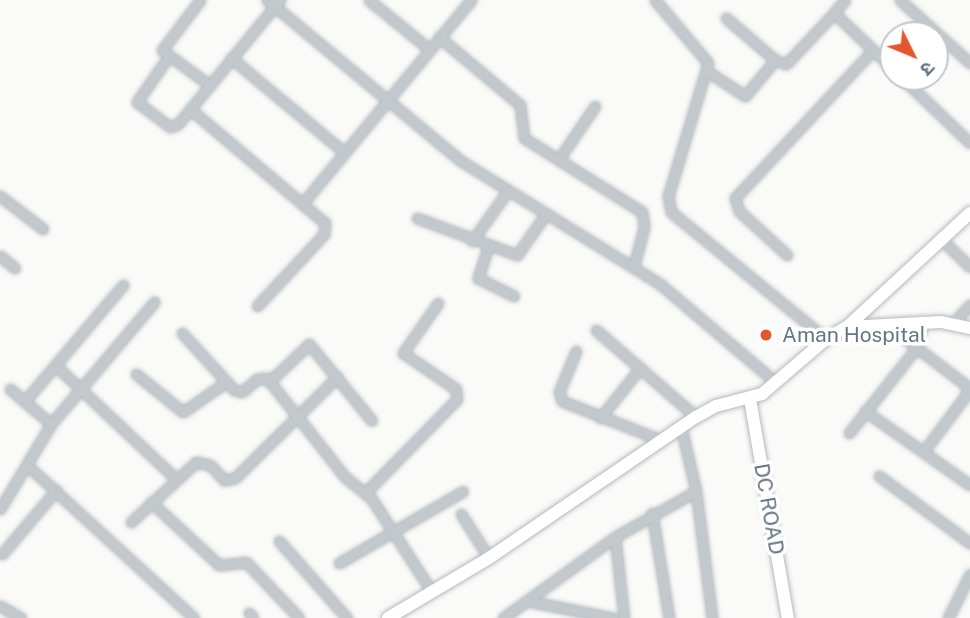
<!DOCTYPE html>
<html>
<head>
<meta charset="utf-8">
<style>
	body { margin:0 }
	#map { position:relative; width:970px; height:618px; overflow:hidden; background:#fafaf8; font-family:"Public Sans","Noto Sans Devanagari",sans-serif }
	div>[style] { position:absolute }
	[style*='--x'] { left:calc(var(--x)*1px); top:calc(var(--y)*1px); width:calc(var(--w)*1px); rotate:calc(var(--a)*1deg) }
	.roads { filter:drop-shadow(0 0 2px #b3babf) drop-shadow(0 0 2px #b3babf) }
	.street>* { height:9px; margin:-4.5px; padding:0 4.5px; transform-origin:4.5px; border-radius:4.5px; background:#c3c8cc }
	.secondary>* { height:12px; margin:-6px; padding:0 6px; transform-origin:6px; border-radius:6px; background:#fff }
	.dots>* { width:19px; height:19px; translate:-50% -50%; box-sizing:border-box; border:4px solid #fff; border-radius:50% }
	span { translate:-50% -50%; white-space:nowrap; text-align:center; line-height:1.15; -webkit-text-stroke:7px #fff; paint-order:stroke }
	.poi-label { font-size:21px; color:#657683 }
	.left { translate:0 -50%; text-align:left }
	.street-label { font-size:21px; color:#657683 }
	.north { position:absolute; left:879px; top:21px; width:70px; height:70px; box-sizing:border-box; background:#fff; border:2px solid #c1c8cd; border-radius:50%; rotate:133deg; font-size:19px; font-weight:700; line-height:28px; text-align:center; color:#657683 }
	.north::after { content:''; display:block; margin:auto; width:24px; height:32px; background:#e4572e; clip-path:polygon(50% 0,100% 100%,50% 72%,0 100%) }
</style>
</head>
<body>
<div id="map">
	<div class="roads">
		<div class="street">
			<div style="--x:200;--y:0;--w:63;--a:127.2"></div>
			<div style="--x:162;--y:50;--w:57;--a:36.5"></div>
			<div style="--x:267;--y:0;--w:252;--a:39.7"></div>
			<div style="--x:461;--y:161;--w:234;--a:31.7"></div>
			<div style="--x:660;--y:284;--w:151;--a:40.4"></div>
			<div style="--x:369;--y:0;--w:77;--a:39.2"></div>
			<div style="--x:655;--y:0;--w:82;--a:49.9"></div>
			<div style="--x:708;--y:63;--w:139;--a:106.7"></div>
			<div style="--x:668;--y:196;--w:16;--a:79"></div>
			<div style="--x:671;--y:212;--w:200;--a:39.3"></div>
			<div style="--x:900;--y:0;--w:94;--a:42"></div>
			<div style="--x:834;--y:13;--w:17;--a:-50"></div>
			<div style="--x:726;--y:18;--w:65;--a:40.6"></div>
			<div style="--x:775;--y:60;--w:12;--a:20"></div>
			<div style="--x:786;--y:64;--w:70;--a:-46.7"></div>
			<div style="--x:834;--y:13;--w:81;--a:43.5"></div>
			<div style="--x:439;--y:37;--w:106;--a:40"></div>
			<div style="--x:520;--y:105;--w:33;--a:83"></div>
			<div style="--x:524;--y:138;--w:139;--a:32.1"></div>
			<div style="--x:642;--y:212;--w:15;--a:82"></div>
			<div style="--x:644;--y:227;--w:40;--a:104.4"></div>
			<div style="--x:168;--y:57;--w:55;--a:124.6"></div>
			<div style="--x:137;--y:102;--w:41;--a:37.1"></div>
			<div style="--x:170;--y:127;--w:9;--a:-21"></div>
			<div style="--x:178;--y:124;--w:161;--a:-50.6"></div>
			<div style="--x:231;--y:58;--w:148;--a:39.8"></div>
			<div style="--x:707;--y:71;--w:45;--a:33.3"></div>
			<div style="--x:745;--y:96;--w:47;--a:-50.2"></div>
			<div style="--x:901;--y:77;--w:95;--a:43.7"></div>
			<div style="--x:190;--y:109;--w:177;--a:40.2"></div>
			<div style="--x:325;--y:223;--w:11;--a:95"></div>
			<div style="--x:324;--y:234;--w:98;--a:132.9"></div>
			<div style="--x:559;--y:159;--w:64;--a:-55.8"></div>
			<div style="--x:0;--y:196;--w:54;--a:37.5"></div>
			<div style="--x:303;--y:203;--w:264;--a:-50.4"></div>
			<div style="--x:417;--y:218;--w:107;--a:20.3"></div>
			<div style="--x:517;--y:255;--w:49;--a:-55"></div>
			<div style="--x:941;--y:239;--w:40;--a:44"></div>
			<div style="--x:472;--y:241;--w:60;--a:-54.5"></div>
			<div style="--x:488;--y:247;--w:33;--a:108"></div>
			<div style="--x:478;--y:278;--w:40;--a:26.6"></div>
			<div style="--x:787;--y:255;--w:65;--a:-137.5"></div>
			<div style="--x:739;--y:211;--w:14;--a:-107"></div>
			<div style="--x:735;--y:198;--w:202;--a:-47"></div>
			<div style="--x:0;--y:256;--w:19;--a:39"></div>
			<div style="--x:953;--y:323;--w:25;--a:-47"></div>
			<div style="--x:887;--y:325;--w:101;--a:37.3"></div>
			<div style="--x:967;--y:386;--w:9;--a:96"></div>
			<div style="--x:966;--y:395;--w:70;--a:126.9"></div>
			<div style="--x:596;--y:330;--w:133;--a:41"></div>
			<div style="--x:182;--y:333;--w:77;--a:47.6"></div>
			<div style="--x:234;--y:390;--w:8;--a:14"></div>
			<div style="--x:242;--y:392;--w:20;--a:-41"></div>
			<div style="--x:257;--y:379;--w:10;--a:-6"></div>
			<div style="--x:267;--y:378;--w:126;--a:51.8"></div>
			<div style="--x:345;--y:477;--w:33;--a:39"></div>
			<div style="--x:371;--y:498;--w:112;--a:57"></div>
			<div style="--x:576;--y:351;--w:44;--a:112.5"></div>
			<div style="--x:559;--y:392;--w:9;--a:72"></div>
			<div style="--x:562;--y:401;--w:106;--a:21.5"></div>
			<div style="--x:55;--y:365;--w:166;--a:43.3"></div>
			<div style="--x:136;--y:374;--w:60;--a:39"></div>
			<div style="--x:183;--y:412;--w:52;--a:-34.9"></div>
			<div style="--x:269;--y:382;--w:55;--a:-43.5"></div>
			<div style="--x:309;--y:344;--w:99;--a:50.7"></div>
			<div style="--x:10;--y:389;--w:54;--a:40.5"></div>
			<div style="--x:25;--y:401;--w:152;--a:-49.8"></div>
			<div style="--x:865;--y:411;--w:128;--a:35.2"></div>
			<div style="--x:600;--y:418;--w:64;--a:-51.3"></div>
			<div style="--x:849;--y:433;--w:110;--a:-51.7"></div>
			<div style="--x:917;--y:347;--w:26;--a:-77"></div>
			<div style="--x:28;--y:466;--w:225;--a:42.5"></div>
			<div style="--x:879;--y:476;--w:113;--a:36.4"></div>
			<div style="--x:696;--y:491;--w:128;--a:82.8"></div>
			<div style="--x:366;--y:492;--w:130;--a:-45.6"></div>
			<div style="--x:457;--y:399;--w:10;--a:-96"></div>
			<div style="--x:456;--y:389;--w:64;--a:-145.8"></div>
			<div style="--x:403;--y:353;--w:61;--a:-55"></div>
			<div style="--x:151;--y:502;--w:93;--a:42.8"></div>
			<div style="--x:219;--y:565;--w:27;--a:-6"></div>
			<div style="--x:246;--y:562;--w:77;--a:46.6"></div>
			<div style="--x:0;--y:509;--w:99;--a:-59"></div>
			<div style="--x:51;--y:424;--w:160;--a:-49.8"></div>
			<div style="--x:652;--y:513;--w:106;--a:80.8"></div>
			<div style="--x:461;--y:514;--w:52;--a:57.5"></div>
			<div style="--x:131;--y:522;--w:88;--a:-42.7"></div>
			<div style="--x:196;--y:462;--w:14;--a:12"></div>
			<div style="--x:210;--y:465;--w:21;--a:47"></div>
			<div style="--x:224;--y:480;--w:11;--a:-10"></div>
			<div style="--x:235;--y:478;--w:144;--a:-44.7"></div>
			<div style="--x:615;--y:537;--w:81;--a:83.7"></div>
			<div style="--x:279;--y:541;--w:103;--a:48.6"></div>
			<div style="--x:2;--y:554;--w:84;--a:-49.8"></div>
			<div style="--x:339;--y:563;--w:143;--a:-30.1"></div>
			<div style="--x:528;--y:601;--w:86;--a:11.4"></div>
			<div style="--x:0;--y:606;--w:24;--a:30"></div>
			<div style="--x:249;--y:613;--w:6;--a:51"></div>
			<div style="--x:503;--y:618;--w:138;--a:-35.9"></div>
			<div style="--x:615;--y:537;--w:93;--a:-29.6"></div>
			<div style="--x:696;--y:491;--w:66;--a:-103.2"></div>
			<div style="--x:948;--y:618;--w:49;--a:-63.4"></div>
		</div>
		<div class="secondary">
			<div style="--x:847;--y:327;--w:94;--a:-3"></div>
			<div style="--x:941;--y:322;--w:30;--a:12"></div>
			<div style="--x:750;--y:399;--w:222;--a:80.2"></div>
			<div style="--x:388;--y:618;--w:117;--a:-30.7"></div>
			<div style="--x:489;--y:558;--w:250;--a:-34.3"></div>
			<div style="--x:696;--y:417;--w:23;--a:-29"></div>
			<div style="--x:716;--y:406;--w:48;--a:-14.6"></div>
			<div style="--x:762;--y:394;--w:84;--a:-40.7"></div>
			<div style="--x:826;--y:339;--w:24;--a:-30"></div>
			<div style="--x:847;--y:327;--w:168;--a:-42.8"></div>
		</div>
	</div>
	<div class="dots">
		<div style="left:766px;top:335px;background:#e4572e"></div>
	</div>
	<div class="poi-label">
		<span class="left" style="left:782px;top:335px">Aman Hospital</span>
	</div>
	<div class="street-label">
		<span style="left:769px;top:509px;rotate:80deg">DC ROAD</span>
	</div>
	<div class="north">उ</div>
</div>
</body>
</html>
